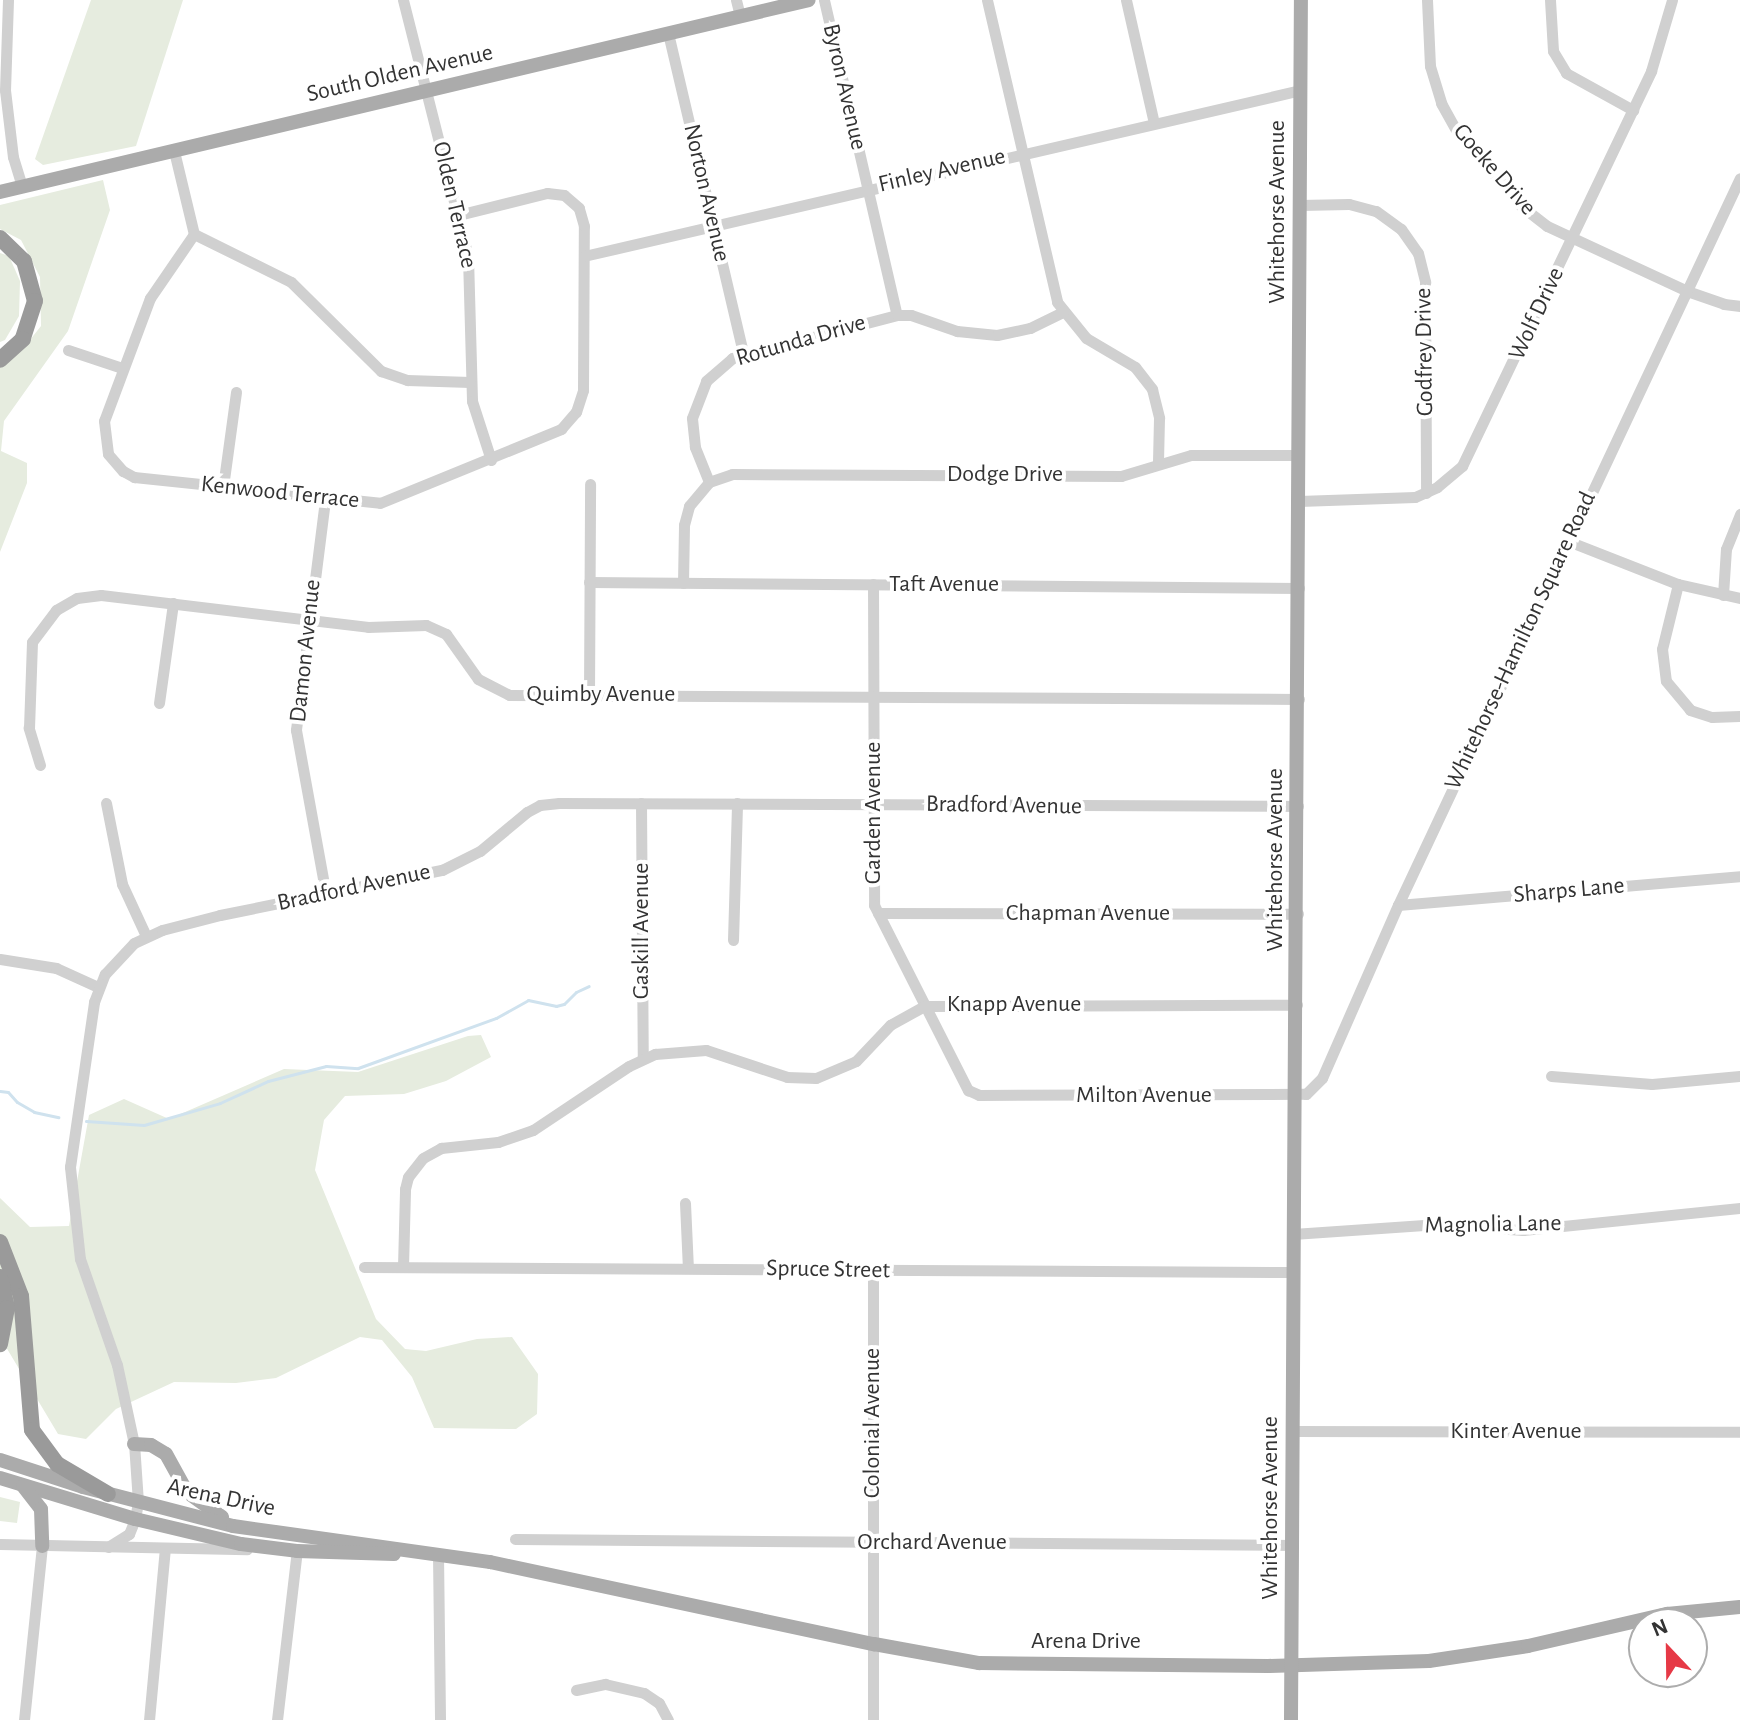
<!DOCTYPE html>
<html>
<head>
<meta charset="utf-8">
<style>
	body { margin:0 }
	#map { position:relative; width:1740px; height:1720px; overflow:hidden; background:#fff; font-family:"Alegreya Sans",sans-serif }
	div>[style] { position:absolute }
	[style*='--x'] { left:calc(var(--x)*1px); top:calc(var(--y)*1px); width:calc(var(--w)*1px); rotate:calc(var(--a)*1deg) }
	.green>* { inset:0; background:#e6ecdf }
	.stream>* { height:3px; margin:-1.5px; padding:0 1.5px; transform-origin:1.5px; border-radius:1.5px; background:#cfe2ee }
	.minor>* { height:11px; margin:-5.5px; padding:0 5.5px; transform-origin:5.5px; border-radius:5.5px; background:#d0d0d0 }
	.major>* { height:14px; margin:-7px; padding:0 7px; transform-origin:7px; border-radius:7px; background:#ababab }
	.highway>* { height:16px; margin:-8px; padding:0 8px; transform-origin:8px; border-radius:8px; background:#9a9a9a }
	span { translate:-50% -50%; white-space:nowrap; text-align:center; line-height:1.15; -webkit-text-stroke:8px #fff; paint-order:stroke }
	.street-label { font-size:24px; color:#333 }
	.north { position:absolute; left:1628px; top:1608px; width:80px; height:80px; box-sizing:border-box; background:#fff; border:2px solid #adadad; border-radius:50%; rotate:338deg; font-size:22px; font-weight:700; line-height:32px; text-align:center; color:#333 }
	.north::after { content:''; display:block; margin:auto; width:28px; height:36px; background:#e63946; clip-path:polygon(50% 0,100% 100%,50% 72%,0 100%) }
</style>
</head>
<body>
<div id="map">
	<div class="green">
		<div style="clip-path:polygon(91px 0,183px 0,136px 146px,43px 165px,35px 159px)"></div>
		<div style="clip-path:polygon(103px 180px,110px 210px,68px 331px,4px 421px,1px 451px,27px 463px,27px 483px,0 552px,0 365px,22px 350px,41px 326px,40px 277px,21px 240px,0 229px,0 205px)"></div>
		<div style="clip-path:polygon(0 253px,9px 256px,20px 281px,19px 316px,5px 340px,0 342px)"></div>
		<div style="clip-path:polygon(481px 1035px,491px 1057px,446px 1081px,404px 1094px,345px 1096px,324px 1120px,315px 1170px,376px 1319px,405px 1349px,426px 1351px,477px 1339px,512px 1337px,538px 1374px,537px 1414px,516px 1429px,434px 1428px,412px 1377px,382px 1340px,360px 1337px,276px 1378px,236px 1383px,174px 1382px,116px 1409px,86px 1439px,58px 1434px,0 1337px,0 1198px,30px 1227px,69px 1226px,89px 1115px,124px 1099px,169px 1119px,284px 1069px,358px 1072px,468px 1036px)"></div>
		<div style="clip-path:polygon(0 1497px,20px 1502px,17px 1523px,0 1521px)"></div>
	</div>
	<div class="stream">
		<div style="--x:0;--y:1091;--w:8;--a:7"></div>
		<div style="--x:8;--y:1092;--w:13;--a:48"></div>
		<div style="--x:17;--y:1102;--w:20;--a:30"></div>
		<div style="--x:34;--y:1112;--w:25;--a:12"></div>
		<div style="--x:86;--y:1121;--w:58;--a:3.9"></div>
		<div style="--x:144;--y:1125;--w:79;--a:-16.1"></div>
		<div style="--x:220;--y:1103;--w:53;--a:-24.6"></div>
		<div style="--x:268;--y:1081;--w:60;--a:-14.5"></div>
		<div style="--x:326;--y:1066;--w:32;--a:4"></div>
		<div style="--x:358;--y:1068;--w:147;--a:-19.9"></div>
		<div style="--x:496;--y:1018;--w:37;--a:-29"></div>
		<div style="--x:528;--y:1000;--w:29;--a:12"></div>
		<div style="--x:556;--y:1006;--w:8;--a:-14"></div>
		<div style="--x:564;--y:1004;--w:17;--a:-45"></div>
		<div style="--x:576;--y:992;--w:14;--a:-25"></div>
	</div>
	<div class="minor">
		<div style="--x:8;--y:0;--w:90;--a:91.9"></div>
		<div style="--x:5;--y:90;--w:67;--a:83.2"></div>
		<div style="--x:13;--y:157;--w:31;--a:73"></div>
		<div style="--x:403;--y:0;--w:265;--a:75.8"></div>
		<div style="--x:468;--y:257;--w:144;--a:88.4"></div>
		<div style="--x:472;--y:401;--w:62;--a:72.1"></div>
		<div style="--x:736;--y:0;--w:16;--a:76"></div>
		<div style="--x:824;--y:0;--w:323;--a:77"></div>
		<div style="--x:987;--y:0;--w:310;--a:76.9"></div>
		<div style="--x:1057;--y:302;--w:46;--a:51.1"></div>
		<div style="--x:1086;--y:338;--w:57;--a:30.6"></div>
		<div style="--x:1135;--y:367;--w:28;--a:52"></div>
		<div style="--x:1152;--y:389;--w:30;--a:76"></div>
		<div style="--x:1159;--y:418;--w:45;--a:91.3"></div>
		<div style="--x:1126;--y:0;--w:126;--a:77.2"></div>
		<div style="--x:1427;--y:0;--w:66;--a:87.4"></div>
		<div style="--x:1430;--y:66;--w:39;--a:73"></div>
		<div style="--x:1441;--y:103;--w:29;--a:61"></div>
		<div style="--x:1455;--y:128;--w:101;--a:49.8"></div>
		<div style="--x:1520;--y:205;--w:34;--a:38"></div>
		<div style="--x:1547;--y:226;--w:154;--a:24.9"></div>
		<div style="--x:1687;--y:291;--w:39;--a:19"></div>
		<div style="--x:1724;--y:304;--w:16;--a:7"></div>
		<div style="--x:1550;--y:0;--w:51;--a:86.6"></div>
		<div style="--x:1553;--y:51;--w:26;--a:59"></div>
		<div style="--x:1566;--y:73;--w:77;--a:28.9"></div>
		<div style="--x:668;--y:33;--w:329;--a:76.8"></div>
		<div style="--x:174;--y:151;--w:85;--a:76.5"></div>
		<div style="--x:194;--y:234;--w:78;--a:124.5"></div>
		<div style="--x:150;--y:298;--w:131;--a:110.5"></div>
		<div style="--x:104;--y:421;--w:33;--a:83"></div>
		<div style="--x:108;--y:454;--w:23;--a:49"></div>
		<div style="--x:123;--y:471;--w:13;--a:29"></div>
		<div style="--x:134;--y:477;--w:247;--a:6"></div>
		<div style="--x:380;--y:503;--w:196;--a:-22.2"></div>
		<div style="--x:561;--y:429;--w:23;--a:-49"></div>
		<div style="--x:576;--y:412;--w:23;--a:-72"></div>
		<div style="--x:583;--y:390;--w:164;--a:-89.7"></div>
		<div style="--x:584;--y:226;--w:19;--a:-106"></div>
		<div style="--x:579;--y:208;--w:20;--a:-139"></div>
		<div style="--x:564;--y:195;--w:17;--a:-173"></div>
		<div style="--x:547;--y:193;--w:92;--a:166.1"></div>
		<div style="--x:1300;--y:205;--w:49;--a:-1.2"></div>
		<div style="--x:1349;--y:204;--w:28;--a:15"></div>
		<div style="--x:1376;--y:211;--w:31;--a:36"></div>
		<div style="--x:1401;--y:229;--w:29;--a:55"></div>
		<div style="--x:1418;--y:253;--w:30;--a:76"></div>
		<div style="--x:1425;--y:282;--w:211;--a:89.7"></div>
		<div style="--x:194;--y:234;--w:108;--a:26.3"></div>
		<div style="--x:291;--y:282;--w:127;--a:44.7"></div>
		<div style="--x:381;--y:371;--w:28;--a:19"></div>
		<div style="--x:407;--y:380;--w:63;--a:1.8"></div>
		<div style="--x:584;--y:256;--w:736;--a:-13.04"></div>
		<div style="--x:68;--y:350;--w:57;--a:18.4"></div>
		<div style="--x:709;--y:482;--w:38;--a:-112"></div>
		<div style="--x:695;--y:447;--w:29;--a:-96"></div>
		<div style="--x:692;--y:418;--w:40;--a:-69"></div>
		<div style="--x:706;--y:381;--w:35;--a:-41"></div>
		<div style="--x:732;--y:358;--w:171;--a:-14.6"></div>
		<div style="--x:897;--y:315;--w:14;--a:0"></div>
		<div style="--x:911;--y:315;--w:49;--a:19.2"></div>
		<div style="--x:957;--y:331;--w:40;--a:5.7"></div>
		<div style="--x:997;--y:335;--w:34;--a:-12"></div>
		<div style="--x:1030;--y:328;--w:37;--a:-26"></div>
		<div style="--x:223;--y:487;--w:96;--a:-82.2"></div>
		<div style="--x:325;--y:500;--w:232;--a:97.2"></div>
		<div style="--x:296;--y:730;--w:168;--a:79.7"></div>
		<div style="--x:1299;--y:501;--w:116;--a:-2"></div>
		<div style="--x:1415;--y:497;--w:24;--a:-24"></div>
		<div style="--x:1437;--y:487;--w:33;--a:-40"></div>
		<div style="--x:1462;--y:466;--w:438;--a:-64.4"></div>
		<div style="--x:1651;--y:71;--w:74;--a:-73.5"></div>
		<div style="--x:1568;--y:541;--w:118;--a:21.4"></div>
		<div style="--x:1678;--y:584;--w:64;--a:12.7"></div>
		<div style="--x:589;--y:582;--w:710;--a:0.48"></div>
		<div style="--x:683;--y:583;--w:58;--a:-89"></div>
		<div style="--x:684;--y:525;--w:20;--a:-75"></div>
		<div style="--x:689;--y:506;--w:31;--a:-50"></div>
		<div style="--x:709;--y:482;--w:24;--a:-19"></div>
		<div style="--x:732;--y:474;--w:389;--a:0.3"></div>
		<div style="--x:1121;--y:476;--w:73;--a:-16.7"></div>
		<div style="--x:1191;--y:455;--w:108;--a:0"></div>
		<div style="--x:873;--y:584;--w:321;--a:89.8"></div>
		<div style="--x:874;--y:905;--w:208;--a:63.1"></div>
		<div style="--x:968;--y:1090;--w:12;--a:24"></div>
		<div style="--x:979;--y:1095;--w:327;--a:-0.2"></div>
		<div style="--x:1306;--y:1094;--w:23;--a:-45"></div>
		<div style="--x:1322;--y:1078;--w:189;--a:-66.3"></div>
		<div style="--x:1398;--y:905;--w:803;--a:-64.81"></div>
		<div style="--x:1678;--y:584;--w:67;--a:103.8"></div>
		<div style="--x:1662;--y:649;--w:32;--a:83"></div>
		<div style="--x:1666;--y:681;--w:38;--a:50"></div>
		<div style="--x:1690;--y:710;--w:23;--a:18"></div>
		<div style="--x:1712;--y:717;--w:28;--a:-2"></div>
		<div style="--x:1723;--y:595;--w:46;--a:-86.3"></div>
		<div style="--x:1726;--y:549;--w:38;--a:-68"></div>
		<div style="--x:589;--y:695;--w:211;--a:-89.7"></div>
		<div style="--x:159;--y:703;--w:101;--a:-82"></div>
		<div style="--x:40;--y:765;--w:39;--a:-107"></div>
		<div style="--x:29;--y:728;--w:86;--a:-88"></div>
		<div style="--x:32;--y:642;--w:40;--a:-53"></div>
		<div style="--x:56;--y:610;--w:24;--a:-30"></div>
		<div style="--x:77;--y:598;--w:24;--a:-7"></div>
		<div style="--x:101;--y:595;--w:269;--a:6.8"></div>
		<div style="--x:368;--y:627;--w:58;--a:-2"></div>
		<div style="--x:426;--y:625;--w:22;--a:24"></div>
		<div style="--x:446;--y:634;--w:55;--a:54.6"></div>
		<div style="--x:478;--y:679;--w:35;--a:27"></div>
		<div style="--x:509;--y:695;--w:790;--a:0.29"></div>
		<div style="--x:106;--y:803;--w:83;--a:78.8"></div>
		<div style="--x:122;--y:884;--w:57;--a:65.2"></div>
		<div style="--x:641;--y:803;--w:256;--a:89.6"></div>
		<div style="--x:1398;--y:905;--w:343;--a:-4.8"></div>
		<div style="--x:878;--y:913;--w:420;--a:0.1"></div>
		<div style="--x:733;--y:940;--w:137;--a:-88.3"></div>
		<div style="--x:0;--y:959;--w:57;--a:9.1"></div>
		<div style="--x:56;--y:968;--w:46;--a:24.3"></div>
		<div style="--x:1551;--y:1076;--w:101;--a:4.5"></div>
		<div style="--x:1652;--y:1084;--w:88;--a:-5.2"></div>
		<div style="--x:685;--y:1203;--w:65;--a:87.4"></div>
		<div style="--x:1293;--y:1234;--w:146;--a:-3.9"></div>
		<div style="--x:1439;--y:1224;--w:84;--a:4.1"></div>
		<div style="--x:1523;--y:1230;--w:218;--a:-5.8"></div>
		<div style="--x:364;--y:1267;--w:928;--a:0.31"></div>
		<div style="--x:403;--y:1267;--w:78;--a:-88.5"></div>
		<div style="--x:405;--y:1189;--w:12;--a:-76"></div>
		<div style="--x:408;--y:1177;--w:24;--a:-52"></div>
		<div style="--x:423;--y:1158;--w:21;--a:-29"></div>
		<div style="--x:441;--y:1148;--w:57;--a:-6"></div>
		<div style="--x:498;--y:1142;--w:37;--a:-19"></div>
		<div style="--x:533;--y:1130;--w:115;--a:-33.7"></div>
		<div style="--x:629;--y:1066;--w:29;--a:-25"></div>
		<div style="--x:655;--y:1054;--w:51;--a:-4.5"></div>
		<div style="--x:706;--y:1050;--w:85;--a:18.4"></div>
		<div style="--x:787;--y:1077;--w:29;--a:2"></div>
		<div style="--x:816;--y:1078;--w:43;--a:-23"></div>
		<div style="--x:856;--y:1061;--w:50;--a:-46.6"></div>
		<div style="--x:890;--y:1025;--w:39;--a:-29"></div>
		<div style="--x:924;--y:1006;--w:373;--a:-0.2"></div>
		<div style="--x:873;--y:1270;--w:450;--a:90"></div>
		<div style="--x:1293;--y:1431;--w:447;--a:0.1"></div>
		<div style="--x:515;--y:1539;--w:778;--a:0.44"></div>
		<div style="--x:0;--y:1544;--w:247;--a:1.2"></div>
		<div style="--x:108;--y:1547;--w:25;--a:-32"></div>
		<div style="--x:129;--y:1534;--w:16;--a:-68"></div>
		<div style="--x:135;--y:1519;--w:17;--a:-80"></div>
		<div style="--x:138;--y:1502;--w:58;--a:-93.9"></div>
		<div style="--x:134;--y:1444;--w:81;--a:-102.1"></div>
		<div style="--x:117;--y:1365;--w:112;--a:-109.2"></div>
		<div style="--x:80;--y:1259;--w:93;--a:-96.2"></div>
		<div style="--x:70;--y:1167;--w:167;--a:-81.7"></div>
		<div style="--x:94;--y:1002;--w:30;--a:-69"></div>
		<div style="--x:105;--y:974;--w:42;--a:-46.9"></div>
		<div style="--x:134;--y:943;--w:31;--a:-25"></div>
		<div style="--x:162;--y:930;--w:60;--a:-14.5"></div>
		<div style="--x:220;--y:915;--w:227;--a:-11.5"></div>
		<div style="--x:442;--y:870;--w:42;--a:-26.6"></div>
		<div style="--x:480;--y:851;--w:61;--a:-39.7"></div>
		<div style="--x:527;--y:812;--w:15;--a:-28"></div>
		<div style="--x:540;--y:805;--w:19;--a:-6"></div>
		<div style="--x:559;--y:803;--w:739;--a:0.23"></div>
		<div style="--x:438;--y:1554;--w:166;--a:89.3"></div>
		<div style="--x:576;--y:1690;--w:30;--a:-12"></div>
		<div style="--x:605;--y:1684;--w:40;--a:13"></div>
		<div style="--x:644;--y:1693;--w:18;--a:34"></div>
		<div style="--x:659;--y:1703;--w:19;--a:62"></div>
		<div style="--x:24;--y:1720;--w:175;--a:-84.1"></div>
		<div style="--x:149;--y:1720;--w:172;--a:-84.7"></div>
		<div style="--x:277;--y:1720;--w:170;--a:-83.3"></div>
	</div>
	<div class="major">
		<div style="--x:0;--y:192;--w:831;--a:-13.35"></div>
		<div style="--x:134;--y:1444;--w:17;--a:3"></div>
		<div style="--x:151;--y:1445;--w:17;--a:31"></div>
		<div style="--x:166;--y:1454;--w:43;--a:61.1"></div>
		<div style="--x:187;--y:1492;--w:43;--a:35.5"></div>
		<div style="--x:0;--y:1460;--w:87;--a:18"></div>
		<div style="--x:83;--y:1487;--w:155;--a:14.6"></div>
		<div style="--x:233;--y:1526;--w:260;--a:8"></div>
		<div style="--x:490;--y:1562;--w:393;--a:12.1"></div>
		<div style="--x:874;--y:1644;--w:107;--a:10.3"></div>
		<div style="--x:979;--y:1663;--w:289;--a:0.6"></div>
		<div style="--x:1268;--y:1666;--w:161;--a:-1.8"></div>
		<div style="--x:1429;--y:1661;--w:100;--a:-8.6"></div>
		<div style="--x:1528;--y:1646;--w:143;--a:-13"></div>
		<div style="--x:1667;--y:1614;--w:73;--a:-5.5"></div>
		<div style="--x:0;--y:1478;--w:141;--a:16.9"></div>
		<div style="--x:135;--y:1519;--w:109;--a:13.3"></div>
		<div style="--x:241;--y:1544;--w:56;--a:7.1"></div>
		<div style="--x:297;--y:1551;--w:97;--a:1.8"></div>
		<div style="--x:23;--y:1486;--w:29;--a:52"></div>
		<div style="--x:41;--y:1509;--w:37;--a:88"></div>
		<div style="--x:1291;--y:1720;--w:1720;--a:-89.67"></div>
	</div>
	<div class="highway">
		<div style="--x:0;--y:238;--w:33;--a:44"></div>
		<div style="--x:24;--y:261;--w:41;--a:74.6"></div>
		<div style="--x:35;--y:301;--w:40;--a:108"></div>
		<div style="--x:23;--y:339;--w:31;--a:138"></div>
		<div style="--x:0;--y:1242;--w:58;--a:68.7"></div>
		<div style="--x:21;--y:1296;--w:134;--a:85.3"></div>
		<div style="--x:32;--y:1430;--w:42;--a:53.7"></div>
		<div style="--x:57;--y:1464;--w:59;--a:30.5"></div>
		<div style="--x:0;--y:1277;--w:32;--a:77"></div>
		<div style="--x:7;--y:1308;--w:37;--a:101"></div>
	</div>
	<div class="street-label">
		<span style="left:400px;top:74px;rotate:-13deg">South Olden Avenue</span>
		<span style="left:844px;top:87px;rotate:77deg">Byron Avenue</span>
		<span style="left:1494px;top:170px;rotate:49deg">Goeke Drive</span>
		<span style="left:942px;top:171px;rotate:-13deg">Finley Avenue</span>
		<span style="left:706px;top:193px;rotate:77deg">Norton Avenue</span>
		<span style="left:454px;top:205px;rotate:77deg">Olden Terrace</span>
		<span style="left:1278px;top:212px;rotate:-90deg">Whitehorse Avenue</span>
		<span style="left:1537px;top:314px;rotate:-65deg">Wolf Drive</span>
		<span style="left:801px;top:341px;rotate:-16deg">Rotunda Drive</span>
		<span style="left:1425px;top:352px;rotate:-91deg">Godfrey Drive</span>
		<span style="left:1005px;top:475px">Dodge Drive</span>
		<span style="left:280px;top:493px;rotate:6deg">Kenwood Terrace</span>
		<span style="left:944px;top:585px">Taft Avenue</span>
		<span style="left:1521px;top:641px;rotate:-65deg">Whitehorse-Hamilton Square Road</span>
		<span style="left:306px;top:651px;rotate:-84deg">Damon Avenue</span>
		<span style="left:601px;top:695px">Quimby Avenue</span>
		<span style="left:1004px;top:806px;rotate:1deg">Bradford Avenue</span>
		<span style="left:874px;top:813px;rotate:-90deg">Garden Avenue</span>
		<span style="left:1276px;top:860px;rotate:-90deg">Whitehorse Avenue</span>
		<span style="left:354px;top:888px;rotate:-12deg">Bradford Avenue</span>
		<span style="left:1569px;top:891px;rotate:-5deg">Sharps Lane</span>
		<span style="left:1088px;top:914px">Chapman Avenue</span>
		<span style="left:642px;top:931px;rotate:-90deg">Gaskill Avenue</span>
		<span style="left:1014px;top:1005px">Knapp Avenue</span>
		<span style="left:1144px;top:1096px">Milton Avenue</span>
		<span style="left:1493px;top:1225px;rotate:-1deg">Magnolia Lane</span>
		<span style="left:828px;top:1270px;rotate:1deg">Spruce Street</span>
		<span style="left:873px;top:1423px;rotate:-90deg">Colonial Avenue</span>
		<span style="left:1516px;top:1432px">Kinter Avenue</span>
		<span style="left:221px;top:1498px;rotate:12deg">Arena Drive</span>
		<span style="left:1271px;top:1508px;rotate:-90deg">Whitehorse Avenue</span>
		<span style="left:932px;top:1543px">Orchard Avenue</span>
		<span style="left:1086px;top:1642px">Arena Drive</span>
	</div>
	<div class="north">N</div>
</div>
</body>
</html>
